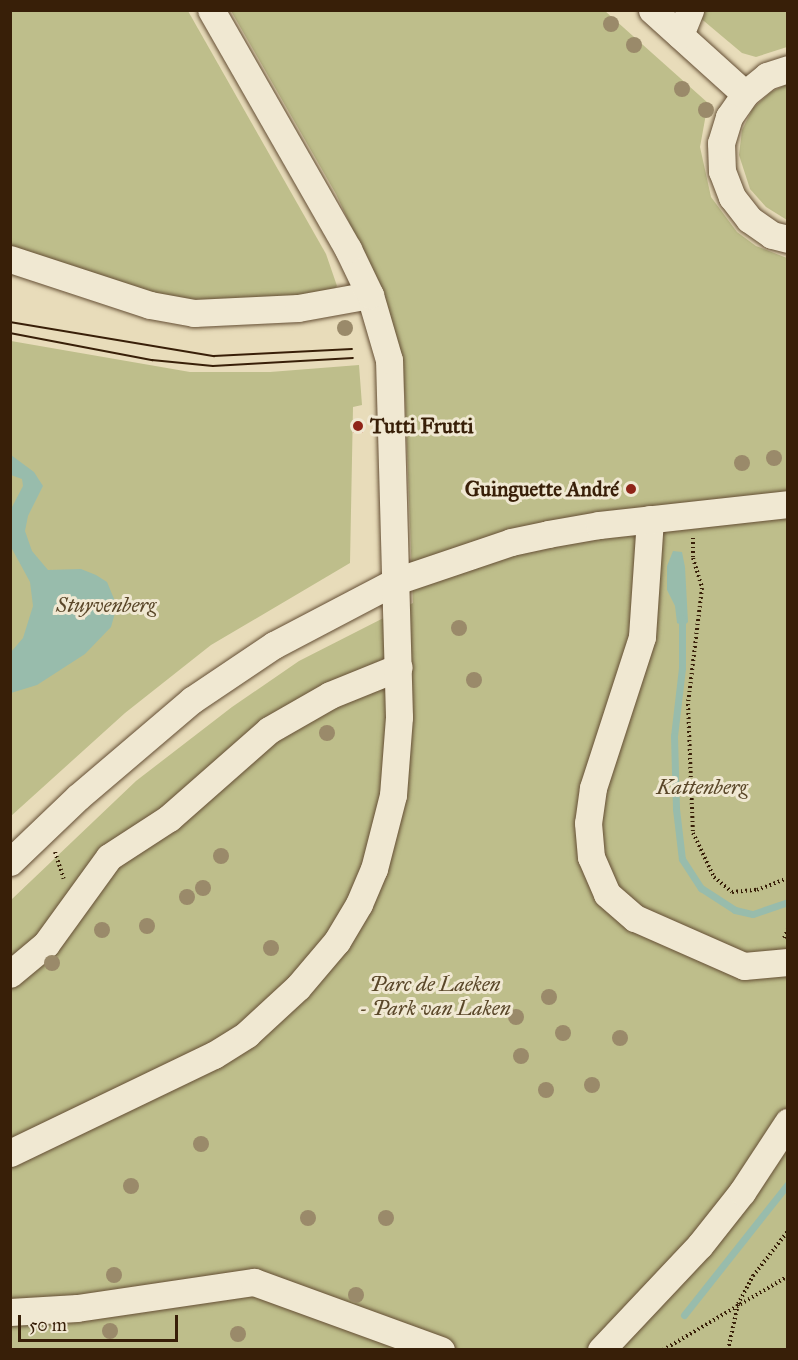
<!DOCTYPE html>
<html>
<head>
<meta charset="utf-8">
<style>
	body { margin:0 }
	#map { position:relative; width:798px; height:1360px; overflow:hidden; background:#e8dcba; font-family:"IM FELL Great Primer",serif }
	div>[style] { position:absolute }
	[style*='--x'] { left:calc(var(--x)*1px); top:calc(var(--y)*1px); width:calc(var(--w)*1px); rotate:calc(var(--a)*1deg) }
	.green>* { inset:0; background:#bebe8b }
	.water>* { inset:0; background:#98bcac }
	.stream>* { height:7px; margin:-3.5px; padding:0 3.5px; transform-origin:3.5px; border-radius:3.5px; background:#98bcac }
	.building>* { inset:0; background:#dc9e7d }
	.path>* { height:4px; margin-top:-2px; transform-origin:0; background:repeating-linear-gradient(90deg,#381f08 0 1.5px,transparent 0 4.5px) }
	.roads { filter:drop-shadow(0 0 2px #644e34) drop-shadow(0 0 2px #644e34) }
	.minor>* { height:27px; margin:-13.5px; padding:0 13.5px; transform-origin:13.5px; border-radius:13.5px; background:#f0e8d2 }
	.tram>* { height:1.5px; margin:-0.75px; padding:0 0.75px; transform-origin:0.75px; border-radius:0.75px; background:#381f08 }
	.trees>* { width:16px; height:16px; margin:-8px; border-radius:50%; background:#9a8a6a }
	.dots>* { width:16px; height:16px; translate:-50% -50%; box-sizing:border-box; border:3px solid #f0e8d2; border-radius:50% }
	span { translate:-50% -50%; white-space:nowrap; text-align:center; line-height:1.15; -webkit-text-stroke:6px #f0e8d2; paint-order:stroke }
	.poi-label { font-size:21px; color:#381f08; font-weight:700 }
	.left { translate:0 -50%; text-align:left }
	.right { translate:-100% -50%; text-align:right }
	.park-label { font-size:21px; color:#5a4729; font-style:italic }
	.frame { position:absolute; inset:0; border:12px solid #381f08; pointer-events:none }
	.scale { position:absolute; left:18px; top:1315px; width:160px; height:27px; box-sizing:border-box; border:3px solid #381f08; border-top:0; padding-left:8px; font-size:18px; line-height:21px; white-space:nowrap; color:#381f08; -webkit-text-stroke:4px #f0e8d2; paint-order:stroke }
</style>
</head>
<body>
<div id="map">
	<div class="green">
		<div style="clip-path:polygon(11px 11px,188px 11px,326px 254px,337px 286px,328px 295px,204px 309px,11px 254px)"></div>
		<div style="clip-path:polygon(231px 11px,605px 11px,708px 103px,700px 147px,711px 197px,737px 232px,756px 246px,787px 258px,787px 1349px,11px 1350px,11px 900px,136px 781px,232px 707px,299px 661px,413px 603px,405px 396px,398px 344px,387px 304px,336px 194px)"></div>
		<div style="clip-path:polygon(692px 11px,787px 11px,787px 47px,756px 57px,742px 53px)"></div>
		<div style="clip-path:polygon(787px 84px,788px 84px,787px 220px,766px 207px,750px 189px,739px 155px,742px 130px,753px 108px,771px 92px)"></div>
		<div style="clip-path:polygon(11px 341px,190px 372px,270px 372px,359px 365px,362px 405px,353px 407px,350px 563px,211px 645px,125px 713px,11px 816px)"></div>
	</div>
	<div class="water">
		<div style="clip-path:polygon(11px 455px,34px 472px,43px 486px,28px 516px,25px 531px,32px 551px,48px 570px,81px 569px,96px 575px,107px 582px,117px 606px,111px 627px,85px 654px,37px 685px,11px 693px,11px 652px,23px 638px,33px 606px,30px 582px,11px 547px,11px 509px,23px 486px,22px 479px,11px 475px)"></div>
		<div style="clip-path:polygon(673px 551px,682px 552px,685px 567px,688px 622px,684px 626px,677px 623px,675px 606px,667px 590px,667px 566px)"></div>
	</div>
	<div class="stream">
		<div style="--x:682;--y:618;--w:50;--a:90"></div>
		<div style="--x:682;--y:668;--w:68;--a:96.7"></div>
		<div style="--x:674;--y:736;--w:73;--a:88.4"></div>
		<div style="--x:676;--y:809;--w:50;--a:83.2"></div>
		<div style="--x:682;--y:859;--w:35;--a:57"></div>
		<div style="--x:701;--y:888;--w:40;--a:32.9"></div>
		<div style="--x:735;--y:910;--w:18;--a:13"></div>
		<div style="--x:753;--y:914;--w:37;--a:-19"></div>
		<div style="--x:684;--y:1315;--w:167;--a:-51.6"></div>
	</div>
	<div class="building">
		<div style="clip-path:polygon(353px 420px,363px 420px,363px 433px,353px 433px)"></div>
	</div>
	<div class="path">
		<div style="--x:693;--y:538;--w:20;--a:90"></div>
		<div style="--x:693;--y:558;--w:31;--a:73"></div>
		<div style="--x:702;--y:588;--w:117;--a:96.9"></div>
		<div style="--x:688;--y:704;--w:129;--a:87.8"></div>
		<div style="--x:693;--y:833;--w:49;--a:64.5"></div>
		<div style="--x:714;--y:877;--w:23;--a:40"></div>
		<div style="--x:732;--y:892;--w:25;--a:-5"></div>
		<div style="--x:757;--y:890;--w:33;--a:-21"></div>
		<div style="--x:55;--y:852;--w:28;--a:72"></div>
		<div style="--x:784;--y:938;--w:10;--a:-66"></div>
		<div style="--x:663;--y:1350;--w:145;--a:-30.6"></div>
		<div style="--x:728;--y:1350;--w:47;--a:-77.7"></div>
		<div style="--x:738;--y:1304;--w:32;--a:-62"></div>
		<div style="--x:753;--y:1276;--w:57;--a:-52.1"></div>
	</div>
	<div class="roads">
		<div class="minor">
			<div style="--x:652;--y:10;--w:125;--a:42.1"></div>
			<div style="--x:680;--y:35;--w:27;--a:-68"></div>
			<div style="--x:788;--y:69;--w:22;--a:162"></div>
			<div style="--x:767;--y:76;--w:28;--a:141"></div>
			<div style="--x:745;--y:94;--w:28;--a:125"></div>
			<div style="--x:729;--y:117;--w:27;--a:107"></div>
			<div style="--x:721;--y:143;--w:28;--a:88"></div>
			<div style="--x:722;--y:171;--w:28;--a:69"></div>
			<div style="--x:732;--y:197;--w:28;--a:52"></div>
			<div style="--x:749;--y:219;--w:28;--a:35"></div>
			<div style="--x:772;--y:235;--w:16;--a:14"></div>
			<div style="--x:10;--y:259;--w:147;--a:18.2"></div>
			<div style="--x:150;--y:305;--w:45;--a:10.3"></div>
			<div style="--x:194;--y:313;--w:104;--a:-2.8"></div>
			<div style="--x:298;--y:308;--w:73;--a:-10.2"></div>
			<div style="--x:650;--y:519;--w:118;--a:93.9"></div>
			<div style="--x:642;--y:637;--w:159;--a:108"></div>
			<div style="--x:593;--y:788;--w:35;--a:98"></div>
			<div style="--x:588;--y:823;--w:34;--a:85"></div>
			<div style="--x:591;--y:857;--w:40;--a:66.6"></div>
			<div style="--x:607;--y:894;--w:37;--a:41"></div>
			<div style="--x:635;--y:918;--w:119;--a:23.8"></div>
			<div style="--x:744;--y:966;--w:44;--a:-5.2"></div>
			<div style="--x:10;--y:862;--w:94;--a:-43.7"></div>
			<div style="--x:78;--y:797;--w:150;--a:-40.4"></div>
			<div style="--x:192;--y:700;--w:99;--a:-33.9"></div>
			<div style="--x:274;--y:645;--w:138;--a:-27.7"></div>
			<div style="--x:396;--y:581;--w:121;--a:-18.7"></div>
			<div style="--x:511;--y:542;--w:38;--a:-12"></div>
			<div style="--x:548;--y:534;--w:52;--a:-10"></div>
			<div style="--x:599;--y:525;--w:190;--a:-6.3"></div>
			<div style="--x:10;--y:974;--w:47;--a:-39.8"></div>
			<div style="--x:46;--y:944;--w:107;--a:-54.1"></div>
			<div style="--x:109;--y:857;--w:72;--a:-33"></div>
			<div style="--x:169;--y:818;--w:133;--a:-41.3"></div>
			<div style="--x:269;--y:730;--w:70;--a:-29.8"></div>
			<div style="--x:330;--y:695;--w:74;--a:-22.1"></div>
			<div style="--x:10;--y:1153;--w:226;--a:-25.7"></div>
			<div style="--x:214;--y:1055;--w:39;--a:-32"></div>
			<div style="--x:247;--y:1034;--w:69;--a:-42.7"></div>
			<div style="--x:298;--y:987;--w:60;--a:-49.7"></div>
			<div style="--x:337;--y:941;--w:43;--a:-59.3"></div>
			<div style="--x:359;--y:904;--w:38;--a:-67"></div>
			<div style="--x:374;--y:869;--w:76;--a:-75.6"></div>
			<div style="--x:393;--y:795;--w:78;--a:-85.6"></div>
			<div style="--x:399;--y:717;--w:357;--a:-91.6"></div>
			<div style="--x:389;--y:360;--w:68;--a:-106.3"></div>
			<div style="--x:370;--y:295;--w:51;--a:-115.6"></div>
			<div style="--x:348;--y:249;--w:275;--a:-119.8"></div>
			<div style="--x:10;--y:1312;--w:67;--a:-3.4"></div>
			<div style="--x:77;--y:1308;--w:179;--a:-8.4"></div>
			<div style="--x:254;--y:1282;--w:199;--a:20"></div>
			<div style="--x:601;--y:1350;--w:144;--a:-46.7"></div>
			<div style="--x:700;--y:1245;--w:68;--a:-51.6"></div>
			<div style="--x:742;--y:1192;--w:84;--a:-56.7"></div>
		</div>
	</div>
	<div class="tram">
		<div style="--x:10;--y:322;--w:207;--a:9.5"></div>
		<div style="--x:214;--y:356;--w:138;--a:-2.9"></div>
		<div style="--x:10;--y:333;--w:145;--a:10.8"></div>
		<div style="--x:152;--y:360;--w:61;--a:5.6"></div>
		<div style="--x:213;--y:366;--w:140;--a:-3.3"></div>
	</div>
	<div class="trees">
		<div style="left:611px;top:24px"></div>
		<div style="left:634px;top:45px"></div>
		<div style="left:682px;top:89px"></div>
		<div style="left:706px;top:110px"></div>
		<div style="left:345px;top:328px"></div>
		<div style="left:774px;top:458px"></div>
		<div style="left:742px;top:463px"></div>
		<div style="left:459px;top:628px"></div>
		<div style="left:474px;top:680px"></div>
		<div style="left:327px;top:733px"></div>
		<div style="left:221px;top:856px"></div>
		<div style="left:203px;top:888px"></div>
		<div style="left:187px;top:897px"></div>
		<div style="left:147px;top:926px"></div>
		<div style="left:102px;top:930px"></div>
		<div style="left:271px;top:948px"></div>
		<div style="left:52px;top:963px"></div>
		<div style="left:549px;top:997px"></div>
		<div style="left:516px;top:1017px"></div>
		<div style="left:563px;top:1033px"></div>
		<div style="left:620px;top:1038px"></div>
		<div style="left:521px;top:1056px"></div>
		<div style="left:592px;top:1085px"></div>
		<div style="left:546px;top:1090px"></div>
		<div style="left:201px;top:1144px"></div>
		<div style="left:131px;top:1186px"></div>
		<div style="left:308px;top:1218px"></div>
		<div style="left:386px;top:1218px"></div>
		<div style="left:114px;top:1275px"></div>
		<div style="left:356px;top:1295px"></div>
		<div style="left:110px;top:1331px"></div>
		<div style="left:238px;top:1334px"></div>
	</div>
	<div class="dots">
		<div style="left:358px;top:426px;background:#8f2418"></div>
		<div style="left:631px;top:489px;background:#8f2418"></div>
	</div>
	<div class="poi-label">
		<span class="left" style="left:370px;top:426px">Tutti Frutti</span>
		<span class="right" style="left:619px;top:489px">Guinguette André</span>
	</div>
	<div class="park-label">
		<span style="left:106px;top:605px">Stuyvenberg</span>
		<span style="left:702px;top:787px">Kattenberg</span>
		<span style="left:435px;top:996px">Parc de Laeken<br>- Park van Laken</span>
	</div>
	<div class="frame"></div>
	<div class="scale">50 m</div>
</div>
</body>
</html>
